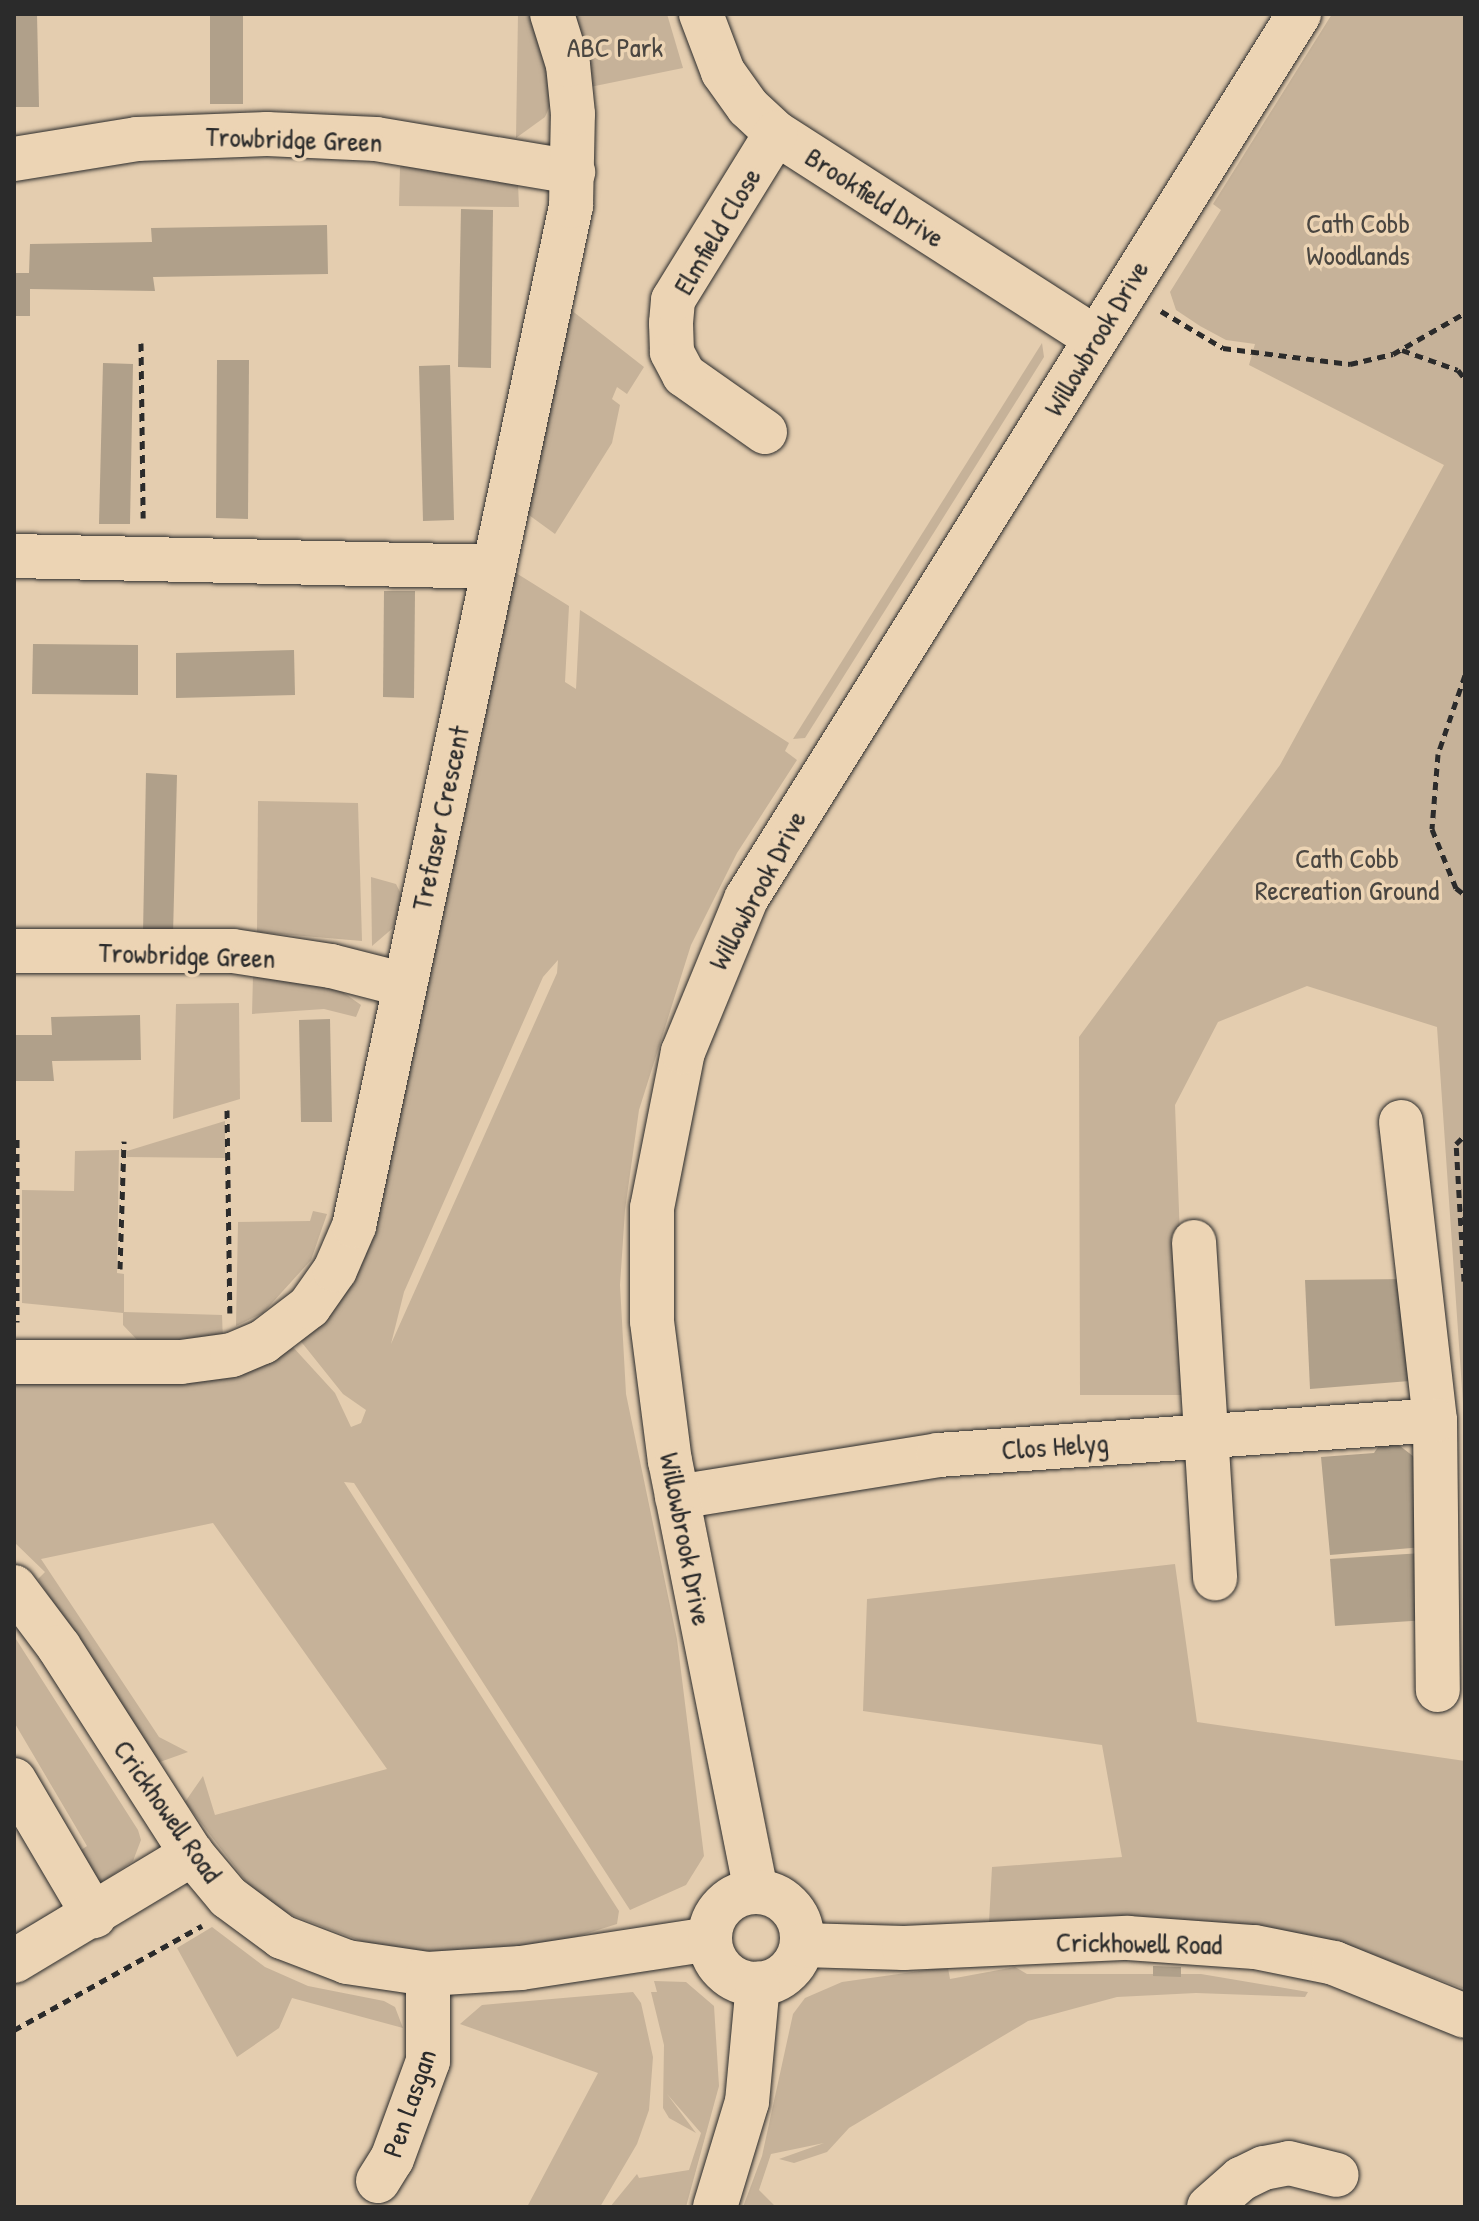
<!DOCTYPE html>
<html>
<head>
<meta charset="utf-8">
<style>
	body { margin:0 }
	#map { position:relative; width:1479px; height:2221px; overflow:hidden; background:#e4cdaf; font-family:"Patrick Hand",sans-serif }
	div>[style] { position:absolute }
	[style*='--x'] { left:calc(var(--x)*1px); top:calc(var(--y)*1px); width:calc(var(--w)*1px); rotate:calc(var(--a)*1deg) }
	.green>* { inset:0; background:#c6b299 }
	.building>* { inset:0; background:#b0a08a }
	.path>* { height:5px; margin-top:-2.5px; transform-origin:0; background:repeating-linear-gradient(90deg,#2b2b2b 0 8px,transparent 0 14px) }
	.roads { filter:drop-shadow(0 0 2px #2b2b2b) drop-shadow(0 0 2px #2b2b2b) }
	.street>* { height:44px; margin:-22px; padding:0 22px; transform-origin:22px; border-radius:22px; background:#ecd4b4 }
	.secondary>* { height:44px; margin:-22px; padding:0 22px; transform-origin:22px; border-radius:22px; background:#ecd4b4 }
	.secondary>.ring { margin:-22px; padding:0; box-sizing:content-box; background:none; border:44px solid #ecd4b4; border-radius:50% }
	span { translate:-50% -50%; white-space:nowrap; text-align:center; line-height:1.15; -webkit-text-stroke:7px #ecd4b4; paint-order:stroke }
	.park-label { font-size:28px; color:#4a4641 }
	.street-label { font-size:28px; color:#2b2b2b }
	.frame { position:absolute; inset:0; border:16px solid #2b2b2b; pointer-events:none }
</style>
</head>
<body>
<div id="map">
	<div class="green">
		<div style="clip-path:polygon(518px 14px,536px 14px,552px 101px,545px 117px,516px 138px)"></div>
		<div style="clip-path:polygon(569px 14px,667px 14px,683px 68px,590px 87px)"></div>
		<div style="clip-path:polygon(1332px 14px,1465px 14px,1465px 1432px,1437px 1027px,1307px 986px,1218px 1022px,1175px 1105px,1186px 1395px,1080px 1395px,1079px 1037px,1280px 765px,1444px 465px,1249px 365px,1255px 344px,1226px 340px,1200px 326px,1176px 310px,1170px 292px,1221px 210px,1213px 204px)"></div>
		<div style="clip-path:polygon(407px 161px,518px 184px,519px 207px,399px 206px,400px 167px)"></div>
		<div style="clip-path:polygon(566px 306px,644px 367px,627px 394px,617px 387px,612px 399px,620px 405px,612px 443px,555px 534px,522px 510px)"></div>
		<div style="clip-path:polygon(1042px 343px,1044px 357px,805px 738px,793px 739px)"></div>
		<div style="clip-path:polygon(evenodd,508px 568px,569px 606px,565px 682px,576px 689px,580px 610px,789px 743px,785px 751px,797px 760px,737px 853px,691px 945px,639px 1110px,625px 1210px,620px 1285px,626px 1394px,677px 1639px,704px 1856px,686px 1885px,630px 1910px,354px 1483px,344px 1482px,619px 1911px,617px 1924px,569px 1939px,501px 1950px,435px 1953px,374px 1946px,279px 1910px,248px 1884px,185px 1802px,203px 1776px,215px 1815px,387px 1769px,213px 1523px,41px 1559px,159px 1737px,188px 1752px,157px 1763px,38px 1579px,45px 1572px,14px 1542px,14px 1380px,292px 1346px,335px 1393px,351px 1427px,361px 1423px,366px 1410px,343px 1394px,299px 1339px,324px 1305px,508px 568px,558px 960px,557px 973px,391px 1344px,404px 1292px,543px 977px,558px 960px)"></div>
		<div style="clip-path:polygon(258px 801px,358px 803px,362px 941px,257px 932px)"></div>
		<div style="clip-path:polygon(371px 877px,396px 884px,402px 896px,393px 928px,372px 946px)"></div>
		<div style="clip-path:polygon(253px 976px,330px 983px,361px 1005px,356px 1017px,324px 1009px,252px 1014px)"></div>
		<div style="clip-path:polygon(239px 1003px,240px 1099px,173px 1119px,176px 1004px)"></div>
		<div style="clip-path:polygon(225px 1121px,225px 1158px,127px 1157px,127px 1151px)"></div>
		<div style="clip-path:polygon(119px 1150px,117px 1273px,124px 1274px,124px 1312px,222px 1315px,223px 1341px,141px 1344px,123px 1325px,123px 1313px,22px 1303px,22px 1190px,74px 1191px,75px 1151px)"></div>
		<div style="clip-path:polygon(313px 1211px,327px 1214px,311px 1260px,263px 1313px,236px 1326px,238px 1222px,310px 1221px)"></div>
		<div style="clip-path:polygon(1175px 1564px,1197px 1722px,1465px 1761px,1465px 1989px,1334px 1941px,989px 1922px,992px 1867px,1122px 1857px,1102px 1745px,863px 1711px,867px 1599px)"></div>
		<div style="clip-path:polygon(14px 1636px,138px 1830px,141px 1840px,133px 1861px,104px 1881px,90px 1879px,75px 1854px,87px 1846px,14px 1722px)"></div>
		<div style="clip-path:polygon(212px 1927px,265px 1967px,308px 1986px,384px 2001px,395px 2007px,403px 2028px,292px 1998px,279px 2028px,237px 2057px,177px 1948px)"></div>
		<div style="clip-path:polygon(1015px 1967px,1027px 1974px,1201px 1974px,1308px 1992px,1305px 1997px,1196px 1993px,1117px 1997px,1028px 2021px,849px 2128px,827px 2152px,794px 2163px,779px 2159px,824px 2143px,771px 2154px,759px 2190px,776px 2207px,743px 2207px,762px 2156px,793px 2014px,805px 1998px,842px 1982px,941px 1968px,948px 1968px,950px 1979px)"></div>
		<div style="clip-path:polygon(654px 1981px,686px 1982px,714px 2006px,719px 2086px,686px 2207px,610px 2207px,637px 2174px,639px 2178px,689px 2170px,701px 2133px,667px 2094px,696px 2133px,669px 2118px,663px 2108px,664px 2045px,651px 1992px,657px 1992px)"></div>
		<div style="clip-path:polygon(633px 1992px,641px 2003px,653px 2057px,649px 2110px,637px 2144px,600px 2207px,527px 2207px,598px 2073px,460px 2024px,482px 2005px)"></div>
	</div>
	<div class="building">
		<div style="clip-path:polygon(14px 14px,37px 14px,39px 107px,14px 107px)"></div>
		<div style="clip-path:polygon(210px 14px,243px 14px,243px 104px,210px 104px)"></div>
		<div style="clip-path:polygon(461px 209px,493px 210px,491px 368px,458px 367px)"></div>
		<div style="clip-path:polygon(327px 225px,328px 274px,153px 277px,155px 291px,30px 289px,30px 316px,14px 316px,14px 273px,29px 273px,30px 244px,152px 242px,151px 228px)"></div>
		<div style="clip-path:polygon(217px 360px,249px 360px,248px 519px,216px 518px)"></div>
		<div style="clip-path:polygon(103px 363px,133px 364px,130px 524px,99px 524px)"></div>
		<div style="clip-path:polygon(450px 365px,454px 520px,423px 521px,419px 366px)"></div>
		<div style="clip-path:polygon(384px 591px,415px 591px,414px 698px,383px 697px)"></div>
		<div style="clip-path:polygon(33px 644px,138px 645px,138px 695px,32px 694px)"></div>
		<div style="clip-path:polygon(294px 650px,295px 695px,176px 698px,176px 653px)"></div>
		<div style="clip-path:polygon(146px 773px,177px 775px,173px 935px,143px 934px)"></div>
		<div style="clip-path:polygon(140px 1015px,141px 1060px,52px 1061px,54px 1081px,14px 1081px,14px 1035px,52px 1035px,51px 1017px)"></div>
		<div style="clip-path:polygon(330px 1019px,332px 1122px,301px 1122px,299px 1020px)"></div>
		<div style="clip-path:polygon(1409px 1279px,1422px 1380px,1310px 1389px,1305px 1280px)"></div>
		<div style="clip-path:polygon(1386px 1435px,1418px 1460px,1423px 1547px,1330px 1555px,1321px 1457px,1374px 1453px)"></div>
		<div style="clip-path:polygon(1422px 1553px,1427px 1620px,1335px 1626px,1330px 1559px)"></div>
		<div style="clip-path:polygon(1153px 1966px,1181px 1967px,1181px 1977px,1153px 1976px)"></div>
	</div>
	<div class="path">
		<div style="--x:1161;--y:311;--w:72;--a:30.8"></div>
		<div style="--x:1223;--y:348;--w:128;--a:7.2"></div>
		<div style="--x:1350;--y:364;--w:44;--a:-13.1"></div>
		<div style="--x:1393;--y:354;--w:83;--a:-29.7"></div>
		<div style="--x:141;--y:343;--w:175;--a:89.3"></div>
		<div style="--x:1402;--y:350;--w:59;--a:19.7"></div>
		<div style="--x:1458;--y:370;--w:11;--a:52"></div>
		<div style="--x:1465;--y:675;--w:83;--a:108.9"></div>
		<div style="--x:1438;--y:754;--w:75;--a:94.6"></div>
		<div style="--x:1432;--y:829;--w:64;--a:67.9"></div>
		<div style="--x:1456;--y:888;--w:11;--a:38"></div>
		<div style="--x:227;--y:1110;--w:203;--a:89.2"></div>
		<div style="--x:17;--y:1139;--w:183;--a:90"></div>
		<div style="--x:120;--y:1269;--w:128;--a:-88.2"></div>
		<div style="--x:1464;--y:1281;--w:137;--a:-93.3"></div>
		<div style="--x:1456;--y:1144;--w:13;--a:-45"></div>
		<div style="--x:14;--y:2030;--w:215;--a:-29"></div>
	</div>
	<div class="roads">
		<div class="street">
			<div style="--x:701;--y:14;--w:62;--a:69.2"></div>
			<div style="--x:723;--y:72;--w:43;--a:54.5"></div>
			<div style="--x:748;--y:107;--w:38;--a:43"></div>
			<div style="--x:776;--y:133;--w:379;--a:32.7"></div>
			<div style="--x:14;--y:159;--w:125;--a:-9.2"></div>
			<div style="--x:137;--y:139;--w:130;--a:-2.2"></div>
			<div style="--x:267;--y:134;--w:109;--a:2.6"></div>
			<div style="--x:376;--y:139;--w:200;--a:9.5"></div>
			<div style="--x:765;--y:432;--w:99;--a:-144.9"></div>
			<div style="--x:684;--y:375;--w:26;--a:-118"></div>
			<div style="--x:672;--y:352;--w:29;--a:-92"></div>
			<div style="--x:671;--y:323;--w:23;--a:-85"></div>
			<div style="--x:673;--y:300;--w:196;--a:-58.3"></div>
			<div style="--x:14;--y:556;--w:479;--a:1.3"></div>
			<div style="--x:14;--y:951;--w:219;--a:0"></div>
			<div style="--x:233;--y:951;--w:99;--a:8.7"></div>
			<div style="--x:331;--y:966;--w:76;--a:14.4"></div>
			<div style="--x:1401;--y:1122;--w:300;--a:83.5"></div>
			<div style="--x:1435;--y:1420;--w:270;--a:89.4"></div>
			<div style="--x:1194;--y:1242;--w:337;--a:86.4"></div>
			<div style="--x:14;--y:1362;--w:167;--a:0"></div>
			<div style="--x:181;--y:1362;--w:51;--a:-7.8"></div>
			<div style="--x:232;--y:1355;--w:34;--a:-23"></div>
			<div style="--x:263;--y:1342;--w:58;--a:-37.3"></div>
			<div style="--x:309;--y:1307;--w:45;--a:-54.9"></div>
			<div style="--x:335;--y:1270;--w:48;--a:-66.6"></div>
			<div style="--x:354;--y:1226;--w:1043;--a:-77.99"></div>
			<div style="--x:571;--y:206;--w:92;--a:-88.8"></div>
			<div style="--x:573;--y:114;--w:49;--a:-95.8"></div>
			<div style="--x:568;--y:65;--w:53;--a:-107.4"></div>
			<div style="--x:677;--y:1497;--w:264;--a:-9.1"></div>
			<div style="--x:938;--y:1455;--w:498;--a:-4"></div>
			<div style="--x:14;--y:1587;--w:75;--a:53.1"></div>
			<div style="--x:59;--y:1647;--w:246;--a:57.3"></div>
			<div style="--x:192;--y:1854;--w:56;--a:50.1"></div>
			<div style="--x:228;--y:1897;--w:67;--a:36.5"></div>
			<div style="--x:282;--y:1937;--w:70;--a:21"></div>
			<div style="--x:347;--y:1962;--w:82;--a:8.4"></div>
			<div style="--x:428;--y:1974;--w:93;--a:-3.7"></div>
			<div style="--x:521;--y:1968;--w:191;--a:-8.7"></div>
			<div style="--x:14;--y:1780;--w:158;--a:59.5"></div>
			<div style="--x:14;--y:1961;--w:208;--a:-31"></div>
			<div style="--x:378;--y:2181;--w:26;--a:-58"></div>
			<div style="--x:392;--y:2159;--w:104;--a:-69.8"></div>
			<div style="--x:428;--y:2061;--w:87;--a:-90"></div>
			<div style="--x:1209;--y:2207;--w:43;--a:-41.2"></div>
			<div style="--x:1241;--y:2179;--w:25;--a:-26"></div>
			<div style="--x:1264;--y:2168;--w:25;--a:-11"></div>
			<div style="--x:1289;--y:2163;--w:49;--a:14"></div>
		</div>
		<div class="secondary">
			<div style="--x:756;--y:1891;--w:438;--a:-101.3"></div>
			<div style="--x:670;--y:1462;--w:142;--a:-97.3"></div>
			<div style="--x:652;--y:1321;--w:113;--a:-90"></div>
			<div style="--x:652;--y:1208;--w:159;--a:-78.8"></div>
			<div style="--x:683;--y:1052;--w:165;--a:-67.6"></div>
			<div style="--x:746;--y:899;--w:1044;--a:-58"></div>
			<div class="ring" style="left:710px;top:1892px;width:48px;height:48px"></div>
			<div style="--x:802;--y:1945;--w:102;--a:1.7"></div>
			<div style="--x:904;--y:1948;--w:224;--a:-2.6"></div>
			<div style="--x:1128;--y:1938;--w:127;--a:4.1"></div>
			<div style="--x:1255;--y:1947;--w:81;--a:11.4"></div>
			<div style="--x:1334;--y:1963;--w:141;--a:22"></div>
			<div style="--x:715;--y:2207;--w:110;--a:-73.1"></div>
			<div style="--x:747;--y:2102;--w:119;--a:-84.7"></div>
		</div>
	</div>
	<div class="park-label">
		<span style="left:615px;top:47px">ABC Park</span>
		<span style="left:1358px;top:239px">Cath Cobb<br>Woodlands</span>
		<span style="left:1347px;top:874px">Cath Cobb<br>Recreation Ground</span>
	</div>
	<div class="street-label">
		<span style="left:294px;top:139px;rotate:2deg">Trowbridge Green</span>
		<span style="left:875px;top:197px;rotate:33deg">Brookfield Drive</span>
		<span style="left:717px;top:231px;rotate:-59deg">Elmfield Close</span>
		<span style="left:1096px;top:338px;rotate:-59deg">Willowbrook Drive</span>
		<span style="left:440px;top:818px;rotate:-78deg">Trefaser Crescent</span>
		<span style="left:757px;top:890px;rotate:-62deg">Willowbrook Drive</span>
		<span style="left:187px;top:955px;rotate:2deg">Trowbridge Green</span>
		<span style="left:1055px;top:1446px;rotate:-4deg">Clos Helyg</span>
		<span style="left:686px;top:1539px;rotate:79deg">Willowbrook Drive</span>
		<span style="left:168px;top:1811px;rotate:55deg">Crickhowell Road</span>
		<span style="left:1139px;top:1943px;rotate:1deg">Crickhowell Road</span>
		<span style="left:409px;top:2103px;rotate:-71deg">Pen Lasgan</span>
	</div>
	<div class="frame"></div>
</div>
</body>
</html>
